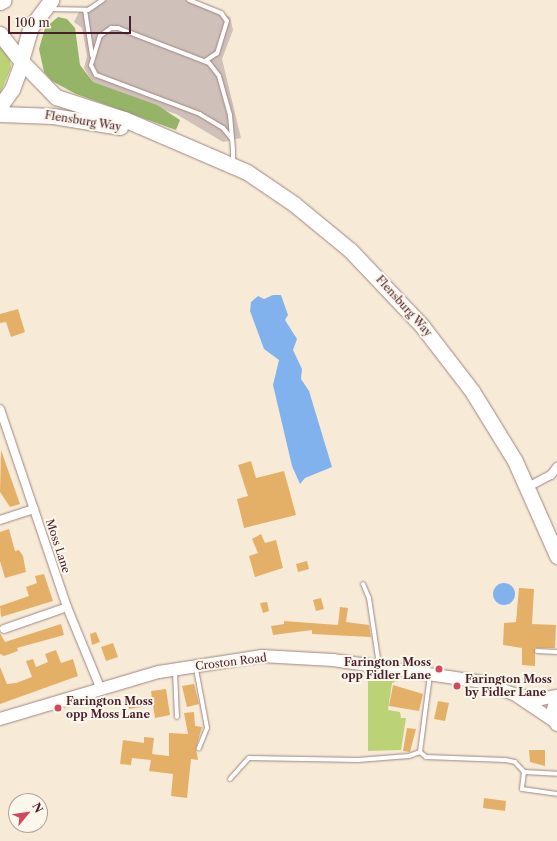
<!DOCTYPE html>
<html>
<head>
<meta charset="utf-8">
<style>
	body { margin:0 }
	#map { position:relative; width:557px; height:841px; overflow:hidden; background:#f7ebd7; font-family:"Libre Caslon Text",serif }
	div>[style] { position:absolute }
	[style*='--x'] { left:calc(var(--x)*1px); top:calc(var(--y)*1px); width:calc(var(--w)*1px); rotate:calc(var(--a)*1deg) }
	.industrial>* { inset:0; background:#cfc1ba }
	.green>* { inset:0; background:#bcd276 }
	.forest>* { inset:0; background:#95b467 }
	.water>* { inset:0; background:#82b2ed }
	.round { border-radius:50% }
	.building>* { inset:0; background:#e4b068 }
	.roads { filter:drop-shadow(0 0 1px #a08581) drop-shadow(0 0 1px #a08581) }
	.lane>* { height:4px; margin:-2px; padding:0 2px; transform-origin:2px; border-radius:2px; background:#fff }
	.street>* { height:8px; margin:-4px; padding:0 4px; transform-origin:4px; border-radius:4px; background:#fff }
	.secondary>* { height:12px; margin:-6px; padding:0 6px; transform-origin:6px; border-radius:6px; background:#fff }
	.highway>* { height:15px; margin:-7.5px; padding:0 7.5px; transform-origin:7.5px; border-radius:7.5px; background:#fff }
	.dots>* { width:11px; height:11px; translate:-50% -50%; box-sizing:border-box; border:2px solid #fbf7ec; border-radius:50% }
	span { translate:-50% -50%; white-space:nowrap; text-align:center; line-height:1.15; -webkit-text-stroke:4px #fbf7ec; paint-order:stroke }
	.street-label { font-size:11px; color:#4a1f2b }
	.poi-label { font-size:11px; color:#4a1f2b; font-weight:700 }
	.right { translate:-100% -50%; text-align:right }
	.left { translate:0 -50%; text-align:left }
	.north { position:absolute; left:8px; top:793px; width:40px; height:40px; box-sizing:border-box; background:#fbf7ec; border:1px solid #b4a19f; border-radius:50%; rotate:61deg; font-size:11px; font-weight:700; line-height:16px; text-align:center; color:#4a1f2b }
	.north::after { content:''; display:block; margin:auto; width:14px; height:18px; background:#d1495b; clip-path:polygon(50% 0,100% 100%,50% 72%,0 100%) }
	.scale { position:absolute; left:8px; top:16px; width:123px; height:18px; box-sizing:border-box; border:2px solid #4a1f2b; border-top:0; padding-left:5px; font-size:12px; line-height:14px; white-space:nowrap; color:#4a1f2b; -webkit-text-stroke:3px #fbf7ec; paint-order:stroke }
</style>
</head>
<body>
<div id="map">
	<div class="industrial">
		<div style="clip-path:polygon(101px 0,190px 0,230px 17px,233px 30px,222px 59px,241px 138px,223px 142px,176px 114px,96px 88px,84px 68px,87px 56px,82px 28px,74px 22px,80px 10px)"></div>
	</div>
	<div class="green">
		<div style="clip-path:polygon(0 43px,10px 58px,11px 68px,0 94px)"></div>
		<div style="clip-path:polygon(368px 673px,407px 678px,392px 683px,388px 710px,400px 712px,401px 718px,406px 718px,401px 750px,368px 751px)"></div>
	</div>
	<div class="forest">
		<div style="clip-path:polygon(58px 17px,67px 19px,75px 28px,80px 65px,93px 82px,157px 105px,180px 120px,176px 130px,76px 94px,52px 81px,44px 72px,39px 49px,45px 28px)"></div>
	</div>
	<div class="water">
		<div style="clip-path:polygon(273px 295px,281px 295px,288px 315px,285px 320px,297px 339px,293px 350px,302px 369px,301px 379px,309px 391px,332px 467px,305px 478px,300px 484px,292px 466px,273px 385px,279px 360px,264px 349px,250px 311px,251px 302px,258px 296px,264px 299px)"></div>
		<div class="round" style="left:493px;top:583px;width:22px;height:22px"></div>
	</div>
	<div class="building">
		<div style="clip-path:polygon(18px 309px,25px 332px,11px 337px,6px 322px,0 323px,0 314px)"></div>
		<div style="clip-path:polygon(1px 450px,20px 504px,10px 507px,0 492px)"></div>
		<div style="clip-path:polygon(251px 461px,256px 478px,284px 471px,296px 515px,244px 528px,237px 499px,248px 496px,238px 465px)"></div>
		<div style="clip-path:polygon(9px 529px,15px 551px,19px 550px,23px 556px,26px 572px,5px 578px,0 561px,0 532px)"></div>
		<div style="clip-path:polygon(261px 534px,265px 543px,276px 540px,283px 568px,255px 577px,249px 556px,258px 553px,252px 539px)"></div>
		<div style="clip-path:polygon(307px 561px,309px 569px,298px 572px,296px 564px)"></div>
		<div style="clip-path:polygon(44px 574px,53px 601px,1px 617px,0 606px,29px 596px,26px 587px,37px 583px,35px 576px)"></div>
		<div style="clip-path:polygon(519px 588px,534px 589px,532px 624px,556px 625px,555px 648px,535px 648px,535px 666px,522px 665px,522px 648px,503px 645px,504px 623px,516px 622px)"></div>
		<div style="clip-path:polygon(321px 598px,324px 609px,316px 611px,313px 600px)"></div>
		<div style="clip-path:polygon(267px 602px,269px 611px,263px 613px,260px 603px)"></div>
		<div style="clip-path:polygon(340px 607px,348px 608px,346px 622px,369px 625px,371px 637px,312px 634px,312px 630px,273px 635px,271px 626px,284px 624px,284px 621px,338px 625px)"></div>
		<div style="clip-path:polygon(61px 624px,64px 635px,17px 648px,18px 651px,4px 656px,0 654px,0 633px,5px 642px)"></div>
		<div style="clip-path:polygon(96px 632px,100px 642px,92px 645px,90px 634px)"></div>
		<div style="clip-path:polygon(113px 643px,118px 657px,106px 661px,101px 647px)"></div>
		<div style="clip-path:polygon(56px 650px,61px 663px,73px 659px,78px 676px,0 704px,0 667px,7px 684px,16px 683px,32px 677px,26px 661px,33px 659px,36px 667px,48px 662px,45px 654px)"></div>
		<div style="clip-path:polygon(194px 684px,199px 704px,187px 707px,182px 686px)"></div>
		<div style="clip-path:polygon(393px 685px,423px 694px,419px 711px,389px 706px)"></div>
		<div style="clip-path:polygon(166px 689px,170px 715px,155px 718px,153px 705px,129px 709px,128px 703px,152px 699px,151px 691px)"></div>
		<div style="clip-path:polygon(438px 701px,449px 703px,445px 721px,434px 719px)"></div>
		<div style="clip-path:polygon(194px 712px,195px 726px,202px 727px,196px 748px,198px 760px,191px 759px,187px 798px,171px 796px,173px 774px,149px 771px,151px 760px,132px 758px,131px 765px,120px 764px,123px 740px,144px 743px,144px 737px,154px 738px,152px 754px,169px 756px,169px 733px,188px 734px,184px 713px)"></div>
		<div style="clip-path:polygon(407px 728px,416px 729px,410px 752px,403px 751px)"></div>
		<div style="clip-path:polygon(529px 750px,545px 750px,545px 766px,530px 762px)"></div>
		<div style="clip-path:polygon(484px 798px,506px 801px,505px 811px,483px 808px)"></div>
	</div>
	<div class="roads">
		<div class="lane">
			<div style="--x:189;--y:0;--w:35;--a:22"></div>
			<div style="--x:221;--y:13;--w:10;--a:53"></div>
			<div style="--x:227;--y:21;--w:34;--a:107"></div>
			<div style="--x:217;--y:53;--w:14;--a:146"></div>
			<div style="--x:49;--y:9;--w:39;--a:1"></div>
			<div style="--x:88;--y:10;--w:18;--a:-34"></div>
			<div style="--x:85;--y:10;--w:46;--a:81.2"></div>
			<div style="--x:232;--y:139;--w:14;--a:-129"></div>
			<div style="--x:223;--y:128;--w:27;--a:-149"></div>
			<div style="--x:200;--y:114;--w:111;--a:-159.4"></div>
			<div style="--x:96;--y:75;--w:11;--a:-117"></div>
			<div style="--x:91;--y:65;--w:30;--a:-73"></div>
			<div style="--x:100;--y:36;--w:14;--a:-36"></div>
			<div style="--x:111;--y:28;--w:7;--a:0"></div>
			<div style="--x:118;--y:28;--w:97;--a:21"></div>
			<div style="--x:209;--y:63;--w:16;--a:52"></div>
			<div style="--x:219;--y:76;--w:41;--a:74.2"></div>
			<div style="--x:230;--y:115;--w:36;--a:85"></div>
			<div style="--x:233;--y:151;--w:12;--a:90"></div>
			<div style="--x:363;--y:584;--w:15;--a:67"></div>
			<div style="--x:369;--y:598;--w:68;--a:81.5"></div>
			<div style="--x:537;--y:651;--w:20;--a:3"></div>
			<div style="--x:196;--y:669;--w:60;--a:79.4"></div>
			<div style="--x:207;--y:728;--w:22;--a:112"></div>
			<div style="--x:175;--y:672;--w:45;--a:87.5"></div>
			<div style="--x:430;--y:675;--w:78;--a:97.4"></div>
			<div style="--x:420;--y:752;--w:8;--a:40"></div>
			<div style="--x:426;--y:757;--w:79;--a:2.2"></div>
			<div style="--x:505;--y:760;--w:10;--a:11"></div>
			<div style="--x:515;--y:762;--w:13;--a:48"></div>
			<div style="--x:524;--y:772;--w:33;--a:3"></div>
			<div style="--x:524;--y:772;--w:17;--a:97"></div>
			<div style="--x:522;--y:789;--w:35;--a:8"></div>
			<div style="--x:230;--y:779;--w:28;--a:-48"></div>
			<div style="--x:249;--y:758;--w:109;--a:1.1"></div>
			<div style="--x:358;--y:760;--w:51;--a:-4.5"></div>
			<div style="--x:409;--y:756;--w:12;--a:-20"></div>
		</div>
		<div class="street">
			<div style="--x:0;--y:409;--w:209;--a:71.3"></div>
			<div style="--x:67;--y:607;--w:87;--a:67.6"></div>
			<div style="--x:528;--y:487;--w:26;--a:-28"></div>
			<div style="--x:551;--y:475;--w:10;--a:-53"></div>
			<div style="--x:0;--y:520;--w:36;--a:-18"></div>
			<div style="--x:4;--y:629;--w:67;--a:-19.2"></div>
		</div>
		<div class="secondary">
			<div style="--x:519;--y:695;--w:22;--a:10"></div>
			<div style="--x:541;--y:699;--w:16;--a:-11"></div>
			<div style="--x:0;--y:719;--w:166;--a:-16.5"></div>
			<div style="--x:159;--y:672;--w:103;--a:-8.9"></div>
			<div style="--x:261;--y:656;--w:72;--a:3.2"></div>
			<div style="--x:333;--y:660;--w:151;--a:8.4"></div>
			<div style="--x:482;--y:682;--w:34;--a:21"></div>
			<div style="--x:514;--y:694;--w:52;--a:34"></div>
		</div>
		<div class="highway">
			<div style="--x:0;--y:2;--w:4;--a:-27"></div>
			<div style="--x:0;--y:34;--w:36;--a:52"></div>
			<div style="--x:22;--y:62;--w:29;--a:110"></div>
			<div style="--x:12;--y:89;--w:21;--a:125"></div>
			<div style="--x:21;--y:61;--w:35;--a:-74"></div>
			<div style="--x:31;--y:27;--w:34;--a:-53"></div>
			<div style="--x:22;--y:62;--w:49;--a:45.8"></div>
			<div style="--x:56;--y:97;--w:71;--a:17.9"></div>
			<div style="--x:124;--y:119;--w:134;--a:23.3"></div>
			<div style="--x:247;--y:172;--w:57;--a:34.2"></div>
			<div style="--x:294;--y:204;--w:72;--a:39.4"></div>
			<div style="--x:350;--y:250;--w:105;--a:46.5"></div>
			<div style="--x:422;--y:326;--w:82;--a:52.4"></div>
			<div style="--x:472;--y:391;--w:82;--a:58.4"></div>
			<div style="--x:515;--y:461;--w:104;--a:66.1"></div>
			<div style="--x:0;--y:114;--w:53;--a:2.2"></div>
			<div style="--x:53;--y:116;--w:68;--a:9.3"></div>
			<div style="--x:557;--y:698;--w:16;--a:105"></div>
			<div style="--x:553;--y:713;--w:11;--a:68"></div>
		</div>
	</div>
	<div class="dots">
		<div style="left:439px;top:669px;background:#d1495b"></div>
		<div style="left:457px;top:686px;background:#d1495b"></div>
		<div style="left:58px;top:708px;background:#d1495b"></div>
	</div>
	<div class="street-label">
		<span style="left:83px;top:121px;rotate:9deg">Flensburg Way</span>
		<span style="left:404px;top:306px;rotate:48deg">Flensburg Way</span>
		<span style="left:58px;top:546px;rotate:72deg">Moss Lane</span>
		<span style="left:231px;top:662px;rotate:-7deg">Croston Road</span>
	</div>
	<div class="poi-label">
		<span class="right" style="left:431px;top:669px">Farington Moss<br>opp Fidler Lane</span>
		<span class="left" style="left:465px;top:686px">Farington Moss<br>by Fidler Lane</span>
		<span class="left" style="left:66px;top:708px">Farington Moss<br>opp Moss Lane</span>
	</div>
	<div class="north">N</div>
	<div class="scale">100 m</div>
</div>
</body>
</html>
